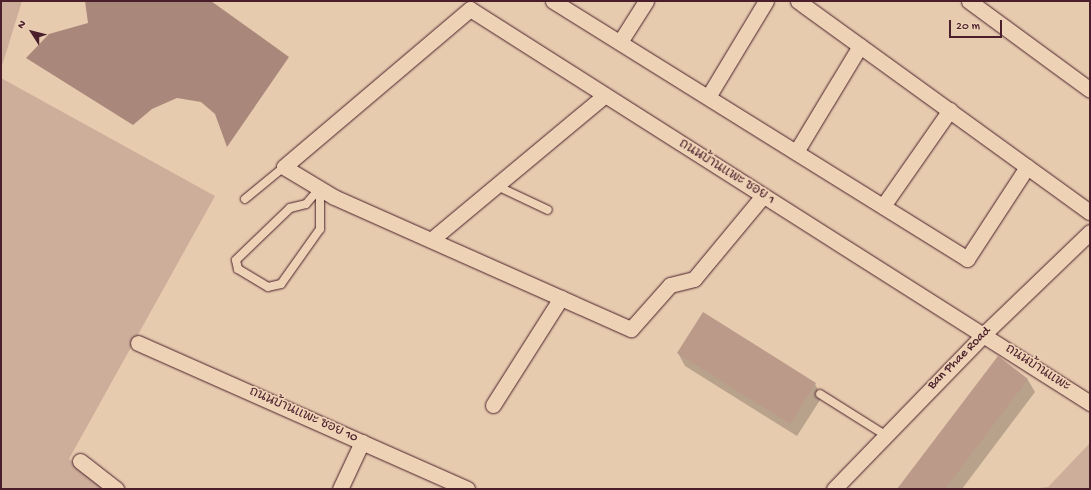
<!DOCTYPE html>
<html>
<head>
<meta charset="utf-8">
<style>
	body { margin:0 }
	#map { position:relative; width:1091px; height:490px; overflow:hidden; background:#e7cbaf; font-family:"Gochi Hand","Playpen Sans Thai",sans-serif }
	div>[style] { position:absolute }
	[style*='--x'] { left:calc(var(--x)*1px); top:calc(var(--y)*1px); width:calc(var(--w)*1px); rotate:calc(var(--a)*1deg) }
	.green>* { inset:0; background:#cdae9a }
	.water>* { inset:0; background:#aa877b }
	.shadow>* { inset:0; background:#0003 }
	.building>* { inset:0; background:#bb9a8a }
	.roads { filter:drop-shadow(0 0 1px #4a1f2b) drop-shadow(0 0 1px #4a1f2b) }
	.lane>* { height:8px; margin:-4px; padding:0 4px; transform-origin:4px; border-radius:4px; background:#eed2b5 }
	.street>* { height:15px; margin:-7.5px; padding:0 7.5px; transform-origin:7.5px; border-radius:7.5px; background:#eed2b5 }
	span { translate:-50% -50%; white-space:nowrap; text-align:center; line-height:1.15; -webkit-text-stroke:3.5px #eed2b5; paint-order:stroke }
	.street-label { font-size:13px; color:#4a1f2b }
	.frame { position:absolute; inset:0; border:2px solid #4a1f2b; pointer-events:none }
	.north { position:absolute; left:12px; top:12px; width:40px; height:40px; -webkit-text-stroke:3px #eed2b5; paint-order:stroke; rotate:306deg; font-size:11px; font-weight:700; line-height:16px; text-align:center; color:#4a1f2b }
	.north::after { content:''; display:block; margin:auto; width:14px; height:18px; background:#4a1f2b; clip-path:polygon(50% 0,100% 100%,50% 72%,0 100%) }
	.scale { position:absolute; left:949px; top:20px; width:53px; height:18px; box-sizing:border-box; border:2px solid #4a1f2b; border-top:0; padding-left:5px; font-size:12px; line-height:14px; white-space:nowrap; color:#4a1f2b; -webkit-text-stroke:3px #eed2b5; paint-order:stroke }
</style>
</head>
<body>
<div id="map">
	<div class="green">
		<div style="clip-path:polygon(1px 1px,22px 1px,1px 69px)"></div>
		<div style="clip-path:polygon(1px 78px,215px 196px,69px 459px,107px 489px,1px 489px)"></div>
		<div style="clip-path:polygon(1090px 443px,1090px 489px,1030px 489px,1048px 487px)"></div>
	</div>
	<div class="water">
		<div style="clip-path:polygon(85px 1px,211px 1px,289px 57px,227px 147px,215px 114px,201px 102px,177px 98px,152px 109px,133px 125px,26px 58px,49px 34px,88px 23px)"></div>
	</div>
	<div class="shadow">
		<div style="clip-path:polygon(678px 353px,815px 384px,822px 397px,797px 436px,685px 366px)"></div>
		<div style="clip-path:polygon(998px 357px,1028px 380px,1035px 392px,962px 489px,898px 489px)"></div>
	</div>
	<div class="building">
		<div style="clip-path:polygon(703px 312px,816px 383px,790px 424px,677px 353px)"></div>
		<div style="clip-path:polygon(998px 356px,1028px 379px,945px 489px,897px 489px)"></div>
	</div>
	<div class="roads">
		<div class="lane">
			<div style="--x:497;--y:186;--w:56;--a:25.2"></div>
			<div style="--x:320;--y:188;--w:41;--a:90"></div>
			<div style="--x:320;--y:229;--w:67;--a:125.3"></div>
			<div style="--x:281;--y:284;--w:13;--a:167"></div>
			<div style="--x:268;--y:287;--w:35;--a:-149"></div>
			<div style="--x:238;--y:269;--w:9;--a:-103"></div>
			<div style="--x:236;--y:260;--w:75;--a:-43.9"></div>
			<div style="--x:290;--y:208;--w:16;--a:-14"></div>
			<div style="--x:306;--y:204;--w:21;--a:-49"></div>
			<div style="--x:245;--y:199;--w:50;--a:-39.4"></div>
			<div style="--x:820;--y:394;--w:77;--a:32.2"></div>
		</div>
		<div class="street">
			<div style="--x:553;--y:1;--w:488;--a:31.9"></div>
			<div style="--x:967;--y:259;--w:110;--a:-56.9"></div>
			<div style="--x:798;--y:1;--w:360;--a:35.9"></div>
			<div style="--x:969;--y:1;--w:150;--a:36.3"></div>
			<div style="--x:470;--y:9;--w:244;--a:139.7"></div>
			<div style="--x:284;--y:167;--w:58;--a:31"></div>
			<div style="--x:334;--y:197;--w:325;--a:24"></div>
			<div style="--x:631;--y:329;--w:59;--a:-48.4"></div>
			<div style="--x:670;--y:285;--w:25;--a:-14"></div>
			<div style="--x:694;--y:279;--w:108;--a:-50.3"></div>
			<div style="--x:470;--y:9;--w:735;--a:32.44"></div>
			<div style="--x:620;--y:42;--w:49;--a:-57.6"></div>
			<div style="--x:708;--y:97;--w:112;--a:-58.9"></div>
			<div style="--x:796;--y:152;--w:124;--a:-58.9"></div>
			<div style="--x:883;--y:206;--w:117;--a:-55.1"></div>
			<div style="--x:431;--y:240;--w:225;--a:-39.8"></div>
			<div style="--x:138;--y:343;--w:360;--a:23.9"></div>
			<div style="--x:493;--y:405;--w:127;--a:-57.6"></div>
			<div style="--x:80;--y:461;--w:46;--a:37.9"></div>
			<div style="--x:340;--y:489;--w:52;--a:-64.9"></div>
			<div style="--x:834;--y:489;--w:216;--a:-45.9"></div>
			<div style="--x:984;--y:334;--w:147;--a:-43.9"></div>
		</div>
	</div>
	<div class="street-label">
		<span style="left:726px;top:173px;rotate:32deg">ถนนบ้านแพะ ซอย 1</span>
		<span style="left:960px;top:359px;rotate:-45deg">Ban Phae Road</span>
		<span style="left:1037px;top:369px;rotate:33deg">ถนนบ้านแพะ</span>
		<span style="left:303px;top:416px;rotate:24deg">ถนนบ้านแพะ ซอย 10</span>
	</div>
	<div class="frame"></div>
	<div class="north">N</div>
	<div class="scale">20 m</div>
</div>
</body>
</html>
